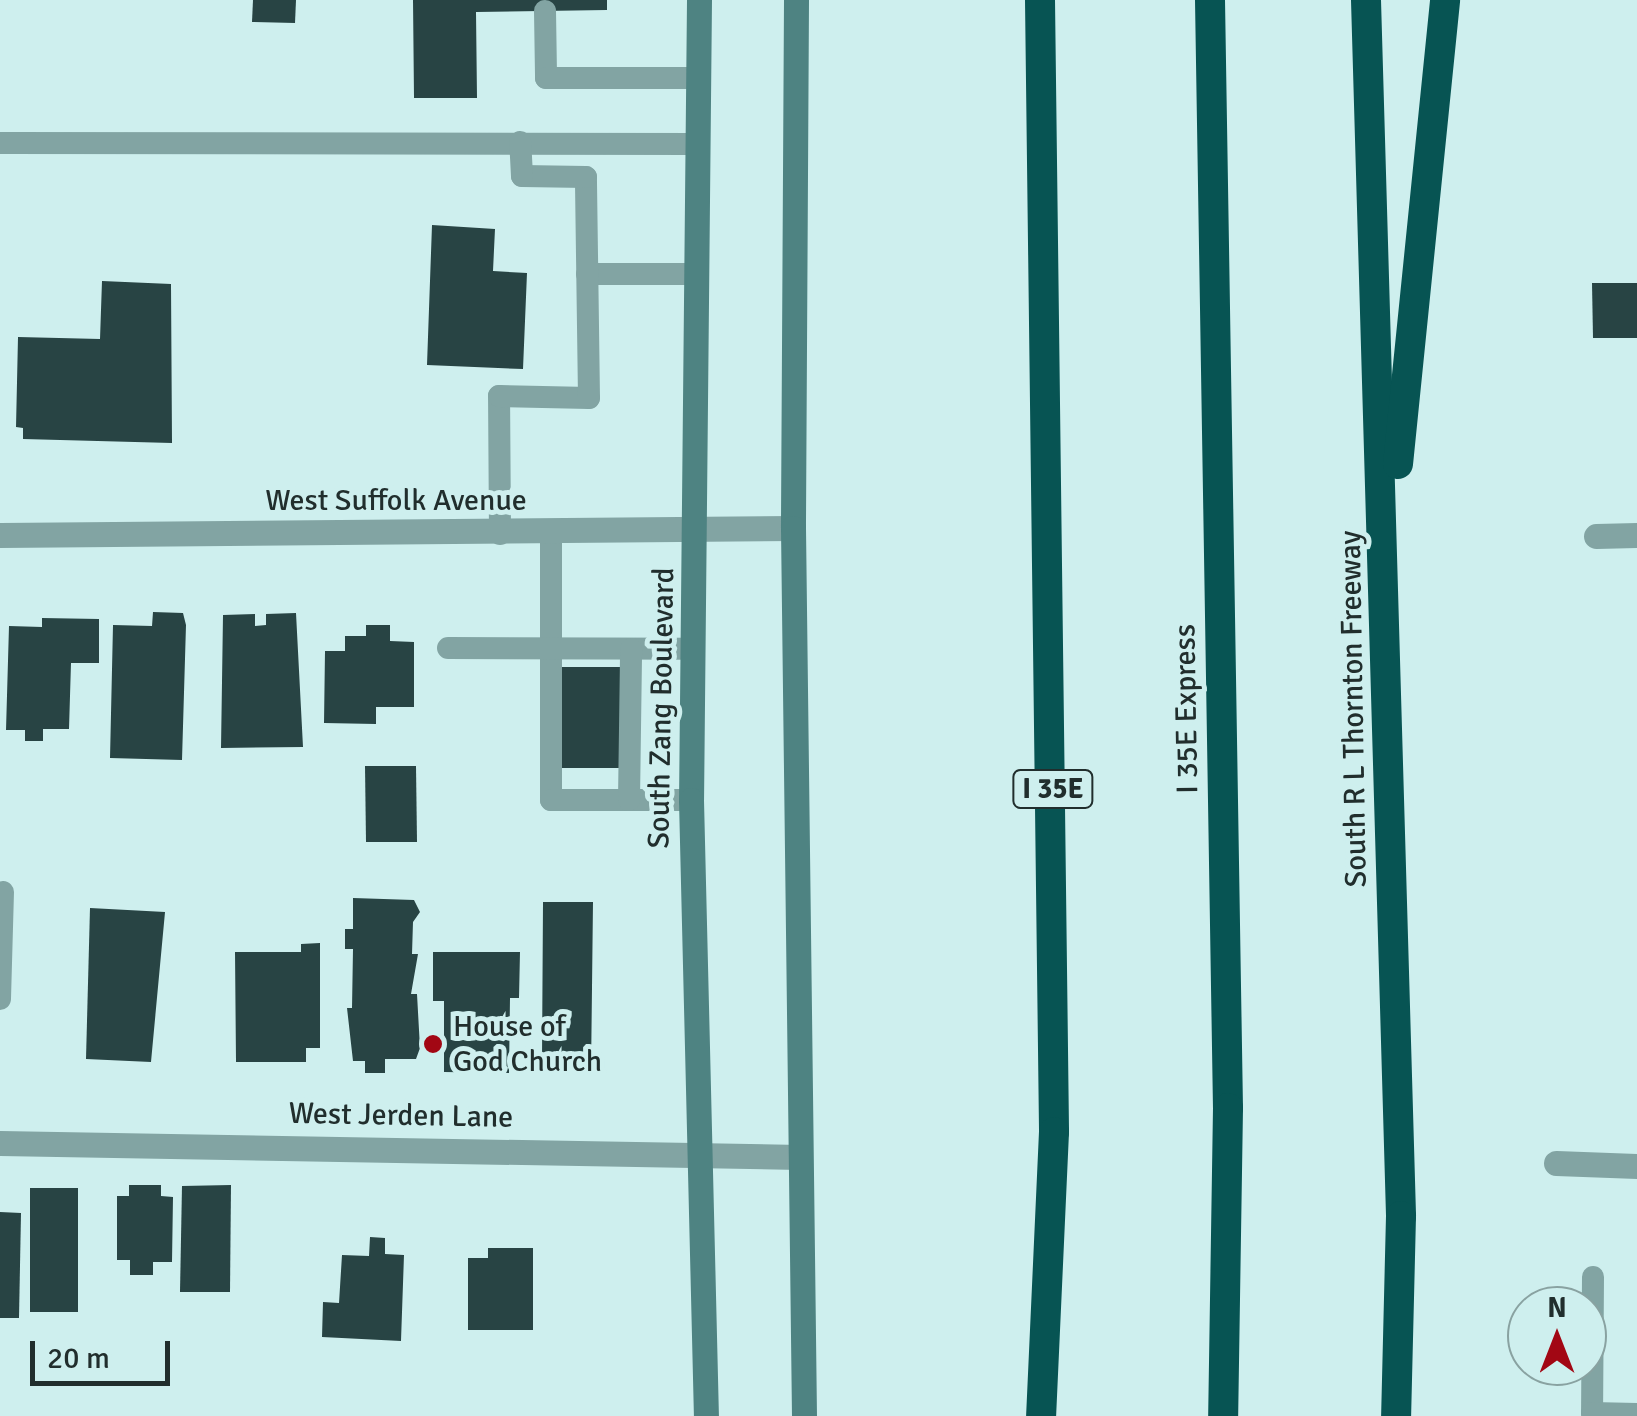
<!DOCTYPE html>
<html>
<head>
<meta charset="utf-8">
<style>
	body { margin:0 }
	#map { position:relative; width:1637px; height:1416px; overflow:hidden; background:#ceefee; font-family:Signika,sans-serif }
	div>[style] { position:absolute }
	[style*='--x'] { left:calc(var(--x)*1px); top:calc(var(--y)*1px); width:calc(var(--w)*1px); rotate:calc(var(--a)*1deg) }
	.building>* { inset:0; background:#284444 }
	.service>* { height:22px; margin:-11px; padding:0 11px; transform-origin:11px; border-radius:11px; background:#82a4a3 }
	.minor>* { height:25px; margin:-12.5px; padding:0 12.5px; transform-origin:12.5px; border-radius:12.5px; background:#82a4a3 }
	.secondary>* { height:25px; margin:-12.5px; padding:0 12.5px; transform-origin:12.5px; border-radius:12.5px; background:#4e8382 }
	.motorway>* { height:30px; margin:-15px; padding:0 15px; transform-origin:15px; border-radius:15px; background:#075453 }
	.dots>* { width:28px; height:28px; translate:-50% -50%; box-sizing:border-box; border:5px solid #ceefee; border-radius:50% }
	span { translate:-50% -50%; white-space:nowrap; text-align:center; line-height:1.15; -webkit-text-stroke:10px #ceefee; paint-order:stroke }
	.shield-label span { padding:2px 8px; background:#ceefee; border:2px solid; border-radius:8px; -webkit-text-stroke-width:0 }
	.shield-label { font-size:28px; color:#212e2d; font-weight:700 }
	.street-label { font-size:30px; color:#212e2d }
	.poi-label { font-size:30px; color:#212e2d }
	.left { translate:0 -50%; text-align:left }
	.north { position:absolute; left:1507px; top:1286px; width:100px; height:100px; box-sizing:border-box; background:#ceefee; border:2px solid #89a2a1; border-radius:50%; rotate:0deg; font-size:28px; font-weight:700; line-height:40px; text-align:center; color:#212e2d }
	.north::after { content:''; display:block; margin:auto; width:35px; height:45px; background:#a20714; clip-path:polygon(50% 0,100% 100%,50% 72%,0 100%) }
	.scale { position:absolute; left:30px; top:1341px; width:140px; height:45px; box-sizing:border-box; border:5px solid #212e2d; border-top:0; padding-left:12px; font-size:30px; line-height:35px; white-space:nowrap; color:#212e2d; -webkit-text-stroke:8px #ceefee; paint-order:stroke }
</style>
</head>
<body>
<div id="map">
	<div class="building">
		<div style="clip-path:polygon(253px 0,296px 0,295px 23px,252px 22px)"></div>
		<div style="clip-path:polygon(413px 0,607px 0,607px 10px,476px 12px,477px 98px,414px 98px)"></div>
		<div style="clip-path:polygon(432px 225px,495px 229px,493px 271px,527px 273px,523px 369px,427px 365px)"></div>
		<div style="clip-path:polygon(102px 281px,171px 284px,172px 443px,23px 439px,23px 428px,16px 427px,18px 337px,100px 339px)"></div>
		<div style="clip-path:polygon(1592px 283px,1637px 283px,1637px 338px,1593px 338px)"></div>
		<div style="clip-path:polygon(153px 612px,183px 613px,186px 625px,182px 760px,110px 758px,113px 625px,152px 626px)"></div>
		<div style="clip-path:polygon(296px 613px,303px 747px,221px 748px,223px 615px,255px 614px,255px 626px,266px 625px,266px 614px)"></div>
		<div style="clip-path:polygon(42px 618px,99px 619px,99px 663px,71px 663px,69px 729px,43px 729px,43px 741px,25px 741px,25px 730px,6px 730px,9px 626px,42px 627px)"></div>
		<div style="clip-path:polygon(366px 625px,390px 625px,390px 641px,414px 642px,414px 707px,376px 707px,376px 724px,324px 723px,325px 651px,345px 651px,345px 636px,366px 636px)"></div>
		<div style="clip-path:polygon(556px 667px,623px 667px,623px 768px,556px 768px)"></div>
		<div style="clip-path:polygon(365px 766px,416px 766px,417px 842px,366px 842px)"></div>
		<div style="clip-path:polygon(353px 898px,414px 900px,420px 912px,413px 922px,412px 954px,418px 954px,411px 994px,417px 994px,420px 1048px,416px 1059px,385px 1059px,385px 1073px,365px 1073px,365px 1061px,353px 1061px,347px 1008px,352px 1008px,353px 949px,345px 949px,345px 929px,353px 929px)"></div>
		<div style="clip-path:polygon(543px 902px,593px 902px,591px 1073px,577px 1073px,577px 1059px,542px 1058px)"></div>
		<div style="clip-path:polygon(90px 908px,165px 912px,151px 1062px,86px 1059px)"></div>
		<div style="clip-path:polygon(320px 943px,320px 1048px,306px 1048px,306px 1062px,236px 1062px,235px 952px,301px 952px,301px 944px)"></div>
		<div style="clip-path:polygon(433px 952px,520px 952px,519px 998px,510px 998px,509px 1073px,444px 1072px,444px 1001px,433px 1001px)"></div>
		<div style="clip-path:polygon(129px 1185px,161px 1185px,161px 1196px,173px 1197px,172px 1262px,153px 1262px,153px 1275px,130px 1275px,130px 1260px,117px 1260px,117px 1196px,129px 1196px)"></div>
		<div style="clip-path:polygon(231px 1185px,230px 1292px,180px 1292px,182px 1186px)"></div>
		<div style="clip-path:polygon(30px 1188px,78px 1188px,78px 1312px,30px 1312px)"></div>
		<div style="clip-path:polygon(0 1212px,21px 1213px,19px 1318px,0 1318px)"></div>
		<div style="clip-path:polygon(370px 1237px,385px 1238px,385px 1254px,404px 1255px,401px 1341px,322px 1337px,323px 1302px,339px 1303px,342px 1255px,369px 1256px)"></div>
		<div style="clip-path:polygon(488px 1248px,533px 1248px,533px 1330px,468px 1330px,468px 1258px,488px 1258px)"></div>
	</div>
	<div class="service">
		<div style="--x:545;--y:11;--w:67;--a:89.1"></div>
		<div style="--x:546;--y:78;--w:152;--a:0"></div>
		<div style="--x:0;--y:143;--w:698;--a:0.08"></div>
		<div style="--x:587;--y:274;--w:111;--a:0"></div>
		<div style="--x:551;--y:533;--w:267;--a:90"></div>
		<div style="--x:551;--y:800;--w:140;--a:0"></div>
		<div style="--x:500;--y:534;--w:138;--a:-90.4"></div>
		<div style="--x:499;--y:396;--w:90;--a:1.3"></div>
		<div style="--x:589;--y:398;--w:221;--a:-90.8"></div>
		<div style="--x:586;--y:177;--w:64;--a:-179.1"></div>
		<div style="--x:522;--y:176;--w:34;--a:-93"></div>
		<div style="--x:448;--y:648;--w:246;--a:0.2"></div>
		<div style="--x:629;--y:800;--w:151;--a:-89.2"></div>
		<div style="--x:0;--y:999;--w:107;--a:-88.4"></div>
		<div style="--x:1593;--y:1277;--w:136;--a:90.4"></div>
		<div style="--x:1592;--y:1413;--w:45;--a:1.3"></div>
	</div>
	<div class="minor">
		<div style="--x:0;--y:535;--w:793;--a:-0.51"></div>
		<div style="--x:1596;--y:536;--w:41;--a:-1.4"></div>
		<div style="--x:0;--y:1143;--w:800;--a:1"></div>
		<div style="--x:1556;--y:1163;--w:81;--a:2.1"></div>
	</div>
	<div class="secondary">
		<div style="--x:699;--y:0;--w:800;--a:90.57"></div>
		<div style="--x:691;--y:800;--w:616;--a:88.61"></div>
		<div style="--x:796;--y:0;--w:528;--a:90.33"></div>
		<div style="--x:793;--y:528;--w:888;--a:89.29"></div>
	</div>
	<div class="motorway">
		<div style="--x:1040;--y:0;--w:1132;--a:89.29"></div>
		<div style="--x:1054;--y:1132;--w:284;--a:92.6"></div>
		<div style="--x:1210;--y:0;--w:1108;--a:89.07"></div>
		<div style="--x:1228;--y:1108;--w:308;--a:90.9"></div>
		<div style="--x:1366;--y:0;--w:1217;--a:88.35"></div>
		<div style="--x:1401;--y:1216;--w:200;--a:91.4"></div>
		<div style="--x:1398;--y:464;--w:466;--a:-84.2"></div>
	</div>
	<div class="dots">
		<div style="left:433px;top:1044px;background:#a20714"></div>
	</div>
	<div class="shield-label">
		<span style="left:1053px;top:789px">I 35E</span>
	</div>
	<div class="street-label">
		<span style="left:396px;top:501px">West Suffolk Avenue</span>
		<span style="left:662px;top:708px;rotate:-89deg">South Zang Boulevard</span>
		<span style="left:1187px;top:709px;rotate:-91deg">I 35E Express</span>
		<span style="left:1354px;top:709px;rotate:-91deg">South R L Thornton Freeway</span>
		<span style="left:401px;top:1116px;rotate:1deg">West Jerden Lane</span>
	</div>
	<div class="poi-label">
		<span class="left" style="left:453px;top:1044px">House of<br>God Church</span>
	</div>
	<div class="north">N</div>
	<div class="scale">20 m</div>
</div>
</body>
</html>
